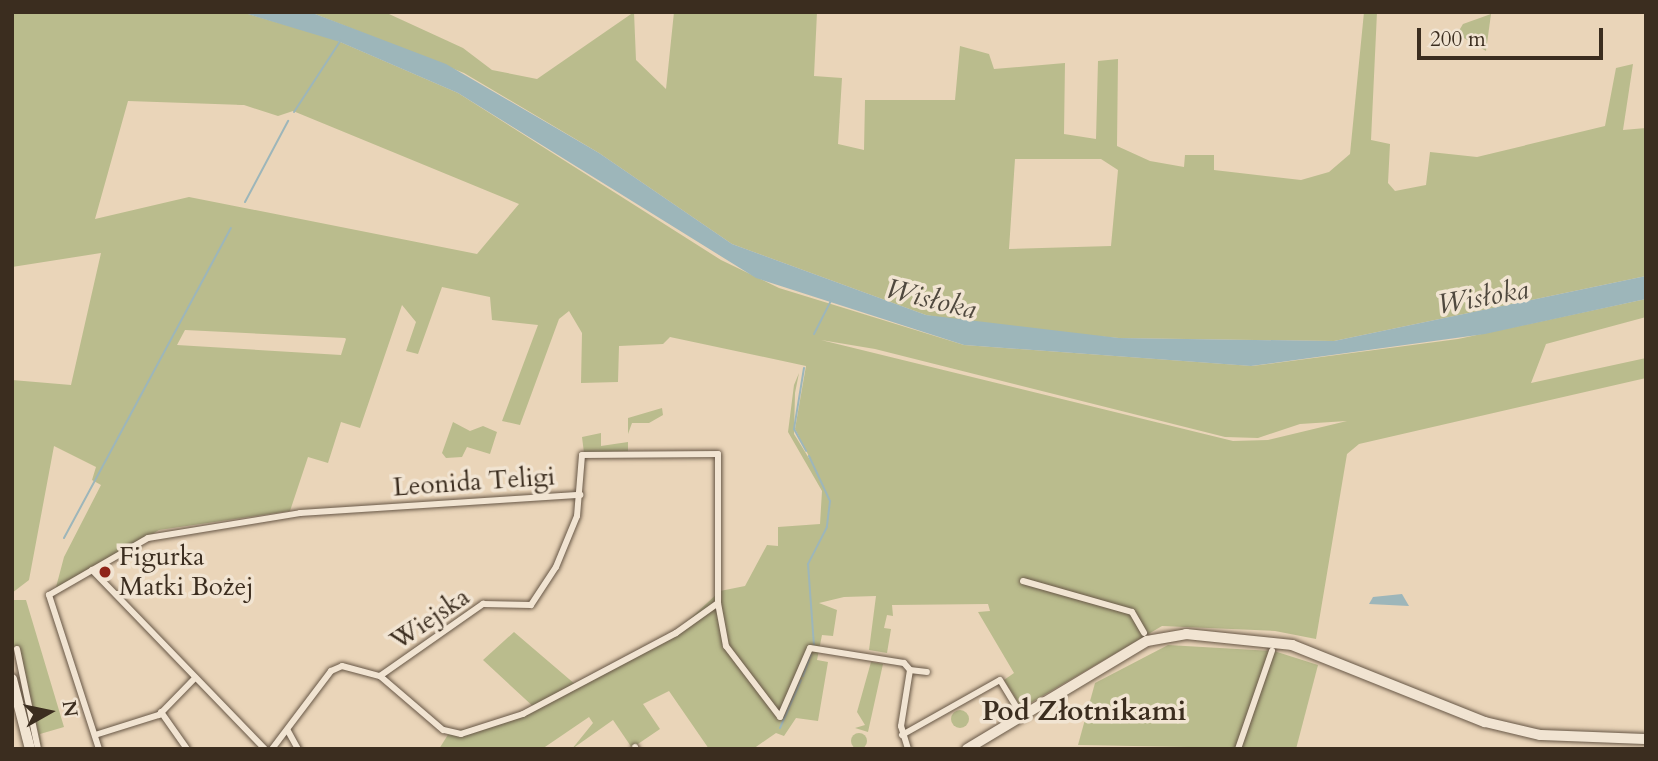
<!DOCTYPE html>
<html>
<head>
<meta charset="utf-8">
<style>
	body { margin:0 }
	#map { position:relative; width:1658px; height:761px; overflow:hidden; background:#ead5b9; font-family:Cardo,serif }
	div>[style] { position:absolute }
	[style*='--x'] { left:calc(var(--x)*1px); top:calc(var(--y)*1px); width:calc(var(--w)*1px); rotate:calc(var(--a)*1deg) }
	.green>* { inset:0; background:#babc8d }
	.round { border-radius:50% }
	.water>* { inset:0; background:#9db6ba }
	.stream>* { height:2px; margin:-1px; padding:0 1px; transform-origin:1px; border-radius:1px; background:#9db6ba }
	.roads { filter:drop-shadow(0 0 2px #675746) drop-shadow(0 0 2px #675746) }
	.street>* { height:6px; margin:-3px; padding:0 3px; transform-origin:3px; border-radius:3px; background:#f1e4d2 }
	.secondary>* { height:10px; margin:-5px; padding:0 5px; transform-origin:5px; border-radius:5px; background:#f1e4d2 }
	.dots>* { width:19px; height:19px; translate:-50% -50%; box-sizing:border-box; border:4px solid #f1e4d2; border-radius:50% }
	span { translate:-50% -50%; white-space:nowrap; text-align:center; line-height:1.15; -webkit-text-stroke:7px #f1e4d2; paint-order:stroke }
	.street-label { font-size:26px; color:#3b2d1f }
	.poi-label { font-size:26px; color:#3b2d1f }
	.left { translate:0 -50%; text-align:left }
	.water-label { font-size:28px; color:#4f483e; font-style:italic }
	.neighbourhood-label { font-size:28px; color:#3b2d1f; font-weight:700 }
	.frame { position:absolute; inset:0; border:14px solid #3b2d1f; pointer-events:none }
	.north { position:absolute; left:14px; top:677px; width:70px; height:70px; -webkit-text-stroke:5px #f1e4d2; paint-order:stroke; rotate:81deg; font-size:19px; font-weight:700; line-height:28px; text-align:center; color:#3b2d1f }
	.north::after { content:''; display:block; margin:auto; width:24px; height:32px; background:#3b2d1f; clip-path:polygon(50% 0,100% 100%,50% 72%,0 100%) }
	.scale { position:absolute; left:1417px; top:28px; width:186px; height:32px; box-sizing:border-box; border:4px solid #3b2d1f; border-top:0; padding-left:9px; font-size:21px; line-height:24px; white-space:nowrap; color:#3b2d1f; -webkit-text-stroke:5px #f1e4d2; paint-order:stroke }
</style>
</head>
<body>
<div id="map">
	<div class="green">
		<div style="clip-path:polygon(evenodd,12px 12px,241px 12px,331px 38px,458px 93px,721px 260px,779px 288px,964px 345px,1252px 366px,1458px 339px,1646px 299px,1646px 317px,1546px 344px,1531px 383px,1646px 358px,1646px 378px,1359px 444px,1347px 454px,1316px 639px,1275px 631px,1162px 626px,1022px 708px,1004px 680px,1014px 673px,978px 612px,990px 611px,988px 604px,892px 605px,893px 616px,887px 615px,884px 628px,891px 629px,887px 653px,869px 650px,876px 596px,844px 597px,819px 603px,837px 610px,833px 636px,822px 635px,817px 660px,828px 662px,818px 721px,796px 718px,784px 736px,776px 733px,753px 749px,709px 749px,669px 691px,643px 704px,660px 729px,632px 748px,613px 720px,572px 749px,593px 723px,589px 717px,542px 749px,439px 749px,449px 733px,537px 710px,483px 660px,514px 632px,576px 685px,664px 643px,720px 591px,745px 586px,767px 545px,778px 546px,778px 527px,820px 524px,822px 491px,788px 432px,794px 385px,799px 373px,795px 393px,794px 434px,815px 468px,795px 429px,806px 366px,670px 337px,663px 344px,619px 346px,618px 382px,581px 383px,582px 333px,569px 311px,559px 319px,520px 425px,502px 421px,538px 325px,492px 320px,490px 297px,442px 287px,418px 354px,406px 351px,416px 322px,402px 305px,360px 428px,341px 422px,328px 463px,308px 457px,290px 511px,159px 530px,55px 591px,64px 557px,101px 485px,92px 480px,96px 467px,54px 446px,29px 580px,12px 593px,12px 380px,71px 385px,101px 253px,12px 267px,12px 12px,128px 101px,244px 105px,278px 116px,293px 111px,519px 204px,477px 254px,189px 197px,95px 219px,128px 101px,12px 12px,185px 330px,345px 338px,346px 339px,341px 355px,177px 345px,185px 330px,12px 12px,821px 340px,875px 349px,1225px 437px,1258px 438px,1300px 424px,1347px 421px,1268px 440px,1233px 441px,821px 340px)"></div>
		<div style="clip-path:polygon(evenodd,310px 12px,389px 14px,463px 48px,492px 70px,537px 79px,634px 12px,636px 60px,666px 89px,674px 12px,817px 12px,814px 76px,842px 78px,838px 144px,864px 150px,865px 100px,955px 100px,960px 46px,989px 54px,994px 69px,1065px 63px,1064px 134px,1096px 139px,1098px 61px,1118px 59px,1117px 146px,1150px 161px,1184px 167px,1185px 155px,1214px 155px,1214px 170px,1301px 180px,1329px 172px,1350px 154px,1364px 12px,1377px 12px,1371px 140px,1390px 144px,1388px 183px,1395px 191px,1426px 185px,1430px 152px,1477px 157px,1605px 126px,1616px 68px,1633px 64px,1623px 130px,1646px 128px,1646px 276px,1334px 341px,1119px 338px,997px 328px,926px 315px,732px 244px,599px 153px,464px 73px,310px 12px,1015px 159px,1101px 159px,1118px 170px,1111px 246px,1009px 249px,1015px 159px)"></div>
		<div style="clip-path:polygon(1491px 14px,1486px 51px,1457px 34px,1463px 24px)"></div>
		<div style="clip-path:polygon(662px 408px,663px 415px,649px 423px,632px 423px,628px 434px,628px 418px)"></div>
		<div style="clip-path:polygon(453px 422px,470px 431px,483px 426px,497px 432px,490px 454px,467px 447px,462px 457px,446px 458px,442px 453px)"></div>
		<div style="clip-path:polygon(601px 433px,601px 446px,628px 442px,628px 451px,584px 453px,582px 437px)"></div>
		<div style="clip-path:polygon(12px 600px,26px 600px,64px 727px,40px 734px,42px 749px,19px 646px,12px 647px)"></div>
		<div style="clip-path:polygon(1168px 645px,1274px 651px,1318px 665px,1296px 749px,1078px 745px,1095px 683px)"></div>
		<div style="clip-path:polygon(871px 662px,883px 664px,868px 732px,855px 728px,865px 725px,857px 712px)"></div>
		<div class="round" style="left:951px;top:710px;width:18px;height:18px"></div>
		<div class="round" style="left:851px;top:733px;width:16px;height:16px"></div>
	</div>
	<div class="water">
		<div style="clip-path:polygon(241px 12px,310px 12px,446px 64px,599px 153px,732px 244px,926px 315px,1119px 338px,1334px 341px,1646px 276px,1646px 299px,1485px 334px,1251px 366px,964px 345px,756px 278px,458px 93px,340px 42px)"></div>
		<div style="clip-path:polygon(1402px 594px,1409px 606px,1369px 604px,1373px 597px)"></div>
	</div>
	<div class="stream">
		<div style="--x:294;--y:112;--w:86;--a:-56.9"></div>
		<div style="--x:245;--y:202;--w:92;--a:-62"></div>
		<div style="--x:814;--y:334;--w:38;--a:-63"></div>
		<div style="--x:804;--y:368;--w:62;--a:99.3"></div>
		<div style="--x:794;--y:429;--w:25;--a:61"></div>
		<div style="--x:809;--y:456;--w:50;--a:65"></div>
		<div style="--x:830;--y:501;--w:26;--a:97"></div>
		<div style="--x:827;--y:527;--w:42;--a:117.2"></div>
		<div style="--x:808;--y:564;--w:81;--a:85.8"></div>
		<div style="--x:64;--y:538;--w:352;--a:-61.7"></div>
		<div style="--x:803;--y:676;--w:23;--a:-70"></div>
		<div style="--x:780;--y:728;--w:52;--a:-66.4"></div>
	</div>
	<div class="roads">
		<div class="street">
			<div style="--x:92;--y:570;--w:249;--a:46"></div>
			<div style="--x:1023;--y:581;--w:113;--a:15.9"></div>
			<div style="--x:1132;--y:612;--w:24;--a:60"></div>
			<div style="--x:718;--y:603;--w:44;--a:79.5"></div>
			<div style="--x:726;--y:646;--w:89;--a:52.7"></div>
			<div style="--x:780;--y:717;--w:75;--a:-66.5"></div>
			<div style="--x:810;--y:648;--w:95;--a:9.1"></div>
			<div style="--x:904;--y:663;--w:9;--a:49"></div>
			<div style="--x:910;--y:670;--w:57;--a:99.1"></div>
			<div style="--x:901;--y:726;--w:24;--a:73"></div>
			<div style="--x:17;--y:649;--w:102;--a:78.1"></div>
			<div style="--x:910;--y:670;--w:17;--a:7"></div>
			<div style="--x:161;--y:712;--w:45;--a:54.9"></div>
			<div style="--x:288;--y:731;--w:21;--a:61"></div>
			<div style="--x:95;--y:735;--w:67;--a:-17.4"></div>
			<div style="--x:159;--y:715;--w:52;--a:-45.8"></div>
			<div style="--x:902;--y:735;--w:112;--a:-29.3"></div>
			<div style="--x:1000;--y:680;--w:42;--a:58.6"></div>
			<div style="--x:635;--y:747;--w:2;--a:63"></div>
			<div style="--x:99;--y:749;--w:162;--a:-108"></div>
			<div style="--x:49;--y:595;--w:114;--a:-29.9"></div>
			<div style="--x:148;--y:538;--w:154;--a:-9.3"></div>
			<div style="--x:300;--y:513;--w:281;--a:-3.7"></div>
			<div style="--x:272;--y:749;--w:98;--a:-52.9"></div>
			<div style="--x:331;--y:671;--w:12;--a:-24"></div>
			<div style="--x:342;--y:666;--w:39;--a:15"></div>
			<div style="--x:380;--y:676;--w:126;--a:-35"></div>
			<div style="--x:483;--y:604;--w:48;--a:1.2"></div>
			<div style="--x:531;--y:605;--w:45;--a:-56.7"></div>
			<div style="--x:556;--y:567;--w:55;--a:-67.6"></div>
			<div style="--x:577;--y:516;--w:61;--a:-85.3"></div>
			<div style="--x:582;--y:455;--w:136;--a:-0.4"></div>
			<div style="--x:718;--y:454;--w:149;--a:90"></div>
			<div style="--x:718;--y:603;--w:52;--a:144.5"></div>
			<div style="--x:676;--y:633;--w:173;--a:152.1"></div>
			<div style="--x:523;--y:714;--w:65;--a:162.1"></div>
			<div style="--x:461;--y:734;--w:18;--a:-167"></div>
			<div style="--x:443;--y:730;--w:83;--a:-139.4"></div>
			<div style="--x:1238;--y:749;--w:104;--a:-70.9"></div>
		</div>
		<div class="secondary">
			<div style="--x:12;--y:679;--w:72;--a:75.6"></div>
			<div style="--x:967;--y:749;--w:210;--a:-31"></div>
			<div style="--x:1147;--y:641;--w:40;--a:-10"></div>
			<div style="--x:1186;--y:634;--w:107;--a:5.9"></div>
			<div style="--x:1292;--y:645;--w:208;--a:21.8"></div>
			<div style="--x:1485;--y:722;--w:57;--a:13.3"></div>
			<div style="--x:1540;--y:735;--w:106;--a:2.2"></div>
		</div>
	</div>
	<div class="dots">
		<div style="left:105px;top:572px;background:#8f2418"></div>
	</div>
	<div class="street-label">
		<span style="left:474px;top:482px;rotate:-4deg">Leonida Teligi</span>
		<span style="left:430px;top:619px;rotate:-34deg">Wiejska</span>
	</div>
	<div class="poi-label">
		<span class="left" style="left:119px;top:572px">Figurka<br>Matki Bożej</span>
	</div>
	<div class="water-label">
		<span style="left:1483px;top:297px;rotate:-10deg">Wisłoka</span>
		<span style="left:931px;top:299px;rotate:14deg">Wisłoka</span>
	</div>
	<div class="neighbourhood-label">
		<span style="left:1084px;top:711px">Pod Złotnikami</span>
	</div>
	<div class="frame"></div>
	<div class="north">N</div>
	<div class="scale">200 m</div>
</div>
</body>
</html>
